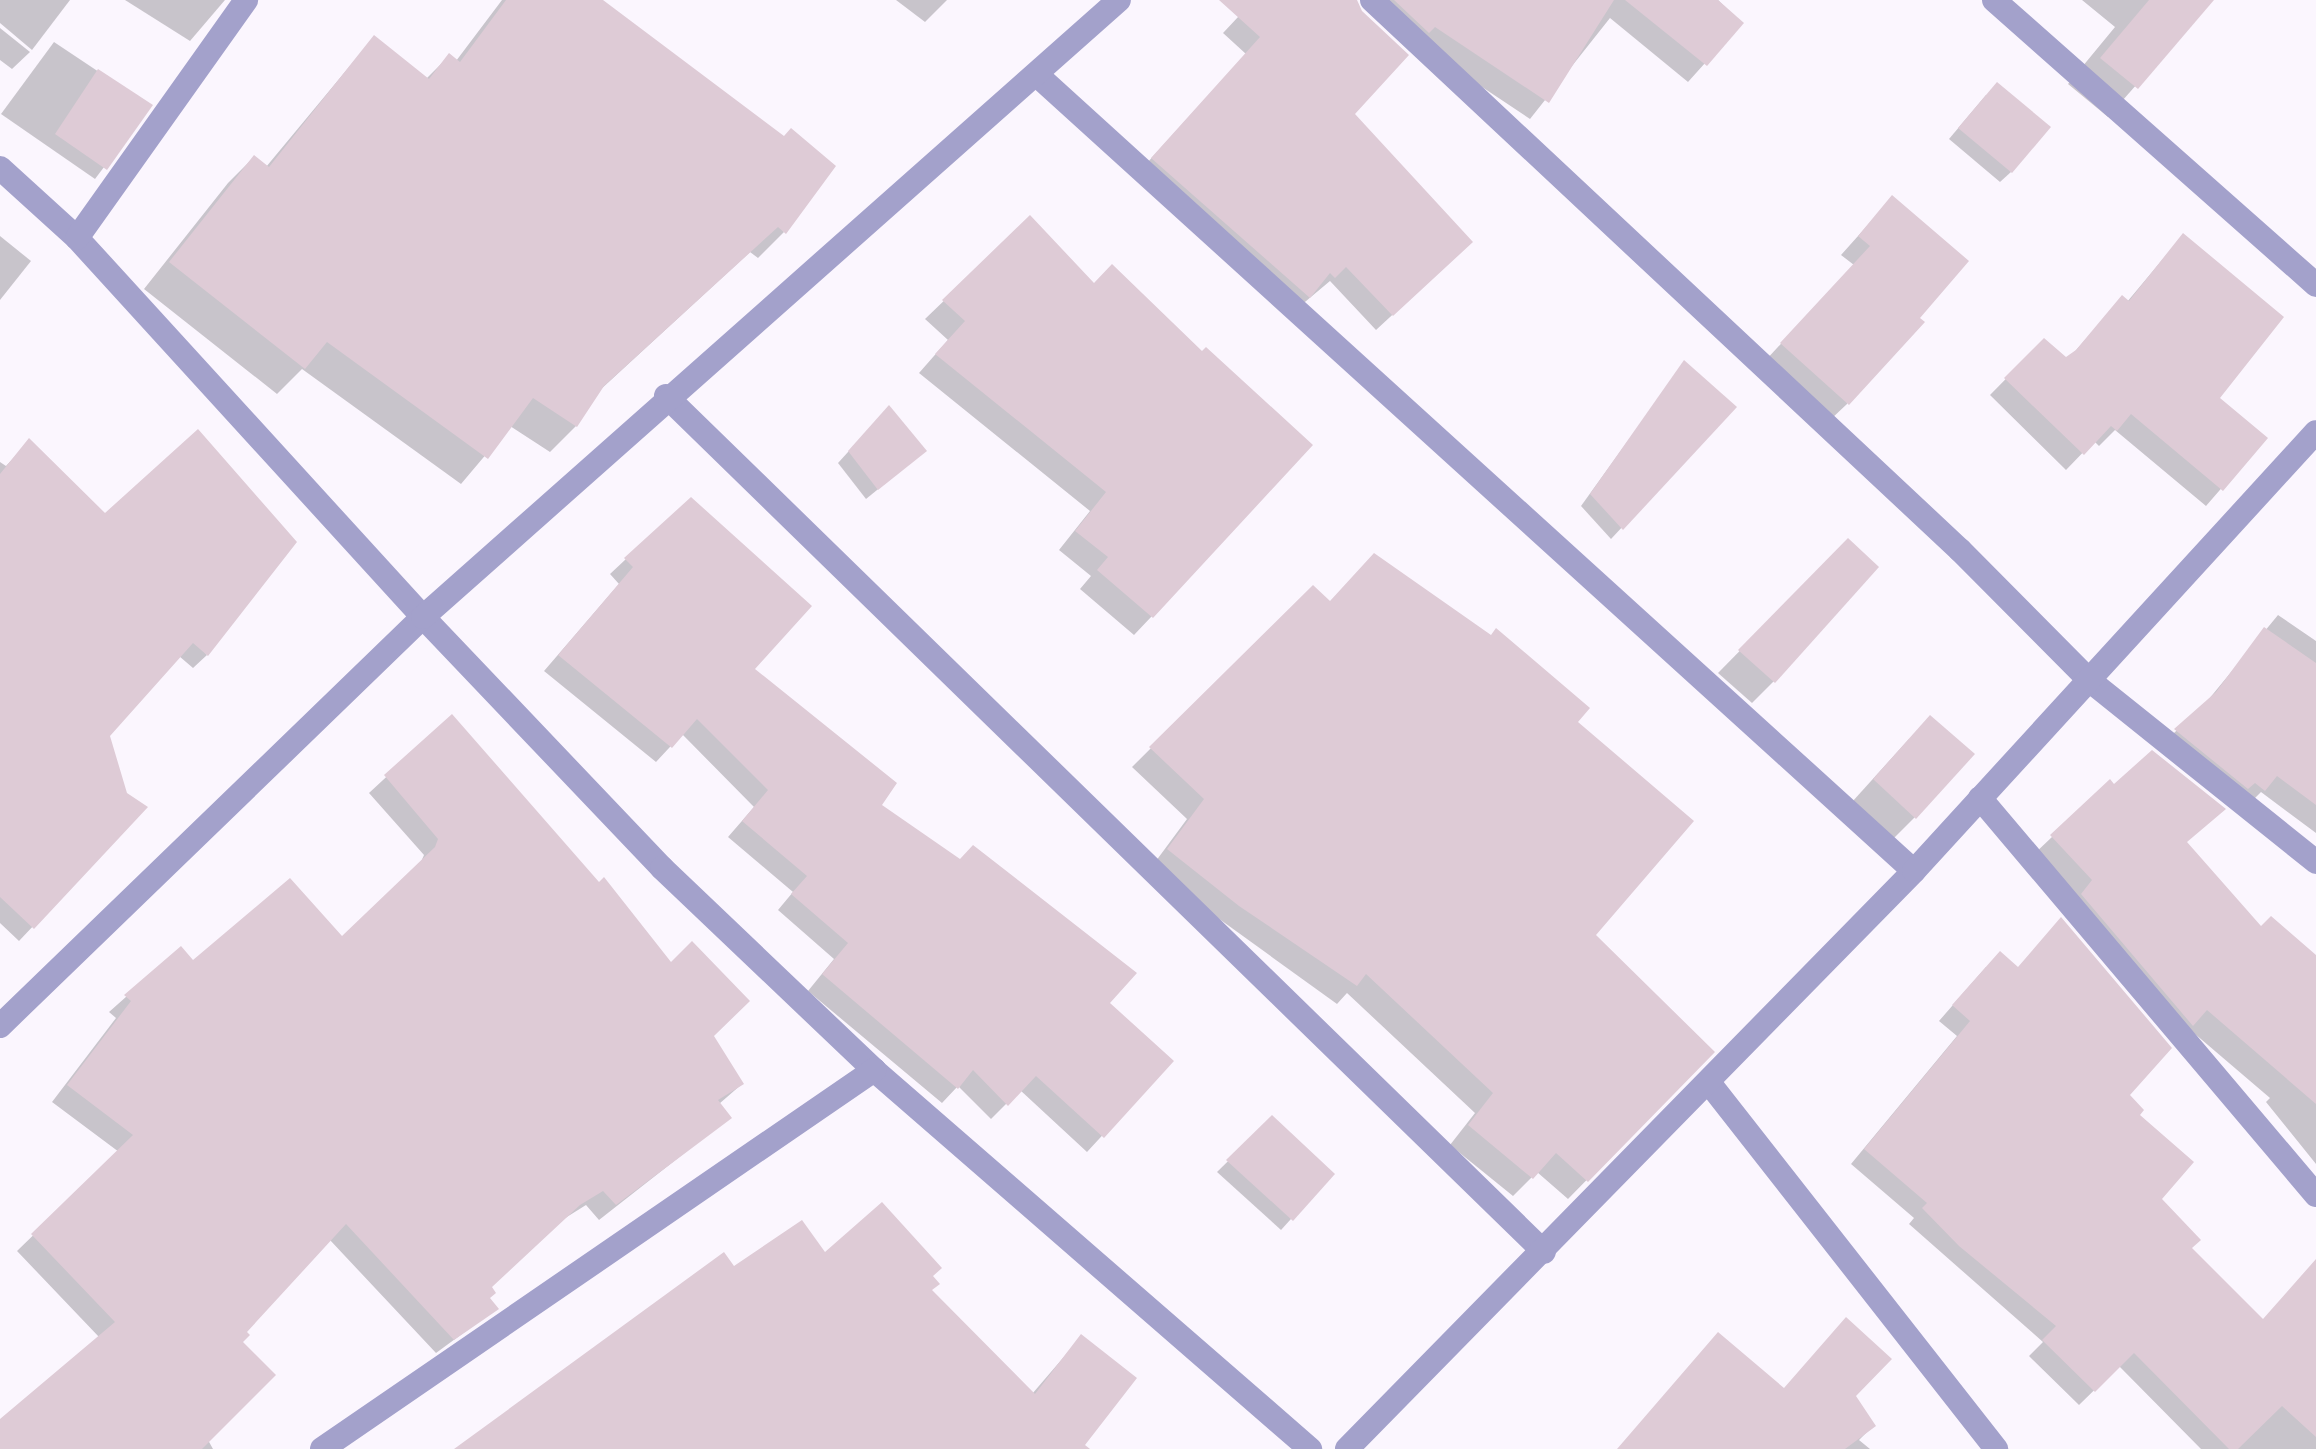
<!DOCTYPE html>
<html>
<head>
<meta charset="utf-8">
<style>
	body { margin:0 }
	#map { position:relative; width:2316px; height:1449px; overflow:hidden; background:#fbf6fe; font-family:Arial,sans-serif }
	div>[style] { position:absolute }
	[style*='--x'] { left:calc(var(--x)*1px); top:calc(var(--y)*1px); width:calc(var(--w)*1px); rotate:calc(var(--a)*1deg) }
	.shadow>* { inset:0; background:#0003 }
	.building>* { inset:0; background:#decbd6 }
	.street>* { height:24px; margin:-12px; padding:0 12px; transform-origin:12px; border-radius:12px; background:#a3a1cb }
	span { translate:-50% -50%; white-space:nowrap; text-align:center; line-height:1.15; -webkit-text-stroke:8px #fbf6fe; paint-order:stroke }
</style>
</head>
<body>
<div id="map">
	<div class="shadow">
		<div style="clip-path:polygon(0 0,70px 0,32px 50px,0 23px)"></div>
		<div style="clip-path:polygon(125px 0,225px 0,190px 41px)"></div>
		<div style="clip-path:polygon(502px 0,562px 0,705px 125px,784px 232px,758px 258px,750px 252px,599px 391px,576px 426px,550px 452px,510px 426px,461px 484px,302px 369px,277px 394px,144px 289px,228px 183px,254px 157px,266px 167px,374px 37px,426px 79px,449px 56px,456px 61px)"></div>
		<div style="clip-path:polygon(896px 0,947px 0,925px 22px)"></div>
		<div style="clip-path:polygon(1254px 0,1298px 0,1353px 114px,1455px 257px,1376px 330px,1330px 281px,1293px 312px,1137px 174px,1246px 54px,1223px 33px)"></div>
		<div style="clip-path:polygon(1386px 0,1718px 0,1741px 23px,1688px 82px,1610px 18px,1530px 119px,1416px 43px)"></div>
		<div style="clip-path:polygon(2082px 0,2211px 0,2108px 117px,2068px 84px,2115px 27px)"></div>
		<div style="clip-path:polygon(0 28px,30px 52px,12px 69px,0 60px)"></div>
		<div style="clip-path:polygon(54px 42px,150px 106px,95px 179px,1px 114px)"></div>
		<div style="clip-path:polygon(1986px 95px,2011px 172px,2000px 182px,1949px 139px)"></div>
		<div style="clip-path:polygon(1892px 198px,1847px 404px,1829px 421px,1764px 362px,1854px 265px,1841px 255px)"></div>
		<div style="clip-path:polygon(1030px 218px,1094px 285px,1152px 616px,1134px 635px,1080px 589px,1091px 576px,1059px 550px,1090px 511px,919px 373px,948px 340px,925px 319px)"></div>
		<div style="clip-path:polygon(2183px 235px,2217px 398px,2265px 438px,2206px 506px,2115px 430px,2099px 446px,2094px 441px,2066px 470px,1990px 395px,2044px 340px,2066px 360px,2070px 357px,2122px 298px,2127px 302px)"></div>
		<div style="clip-path:polygon(0 236px,31px 261px,0 300px)"></div>
		<div style="clip-path:polygon(1684px 363px,1734px 408px,1611px 539px,1581px 506px)"></div>
		<div style="clip-path:polygon(879px 418px,925px 451px,866px 499px,838px 463px)"></div>
		<div style="clip-path:polygon(29px 441px,207px 655px,193px 668px,179px 656px,107px 736px,125px 794px,145px 808px,19px 941px,0 923px,0 462px,6px 466px)"></div>
		<div style="clip-path:polygon(1848px 541px,1774px 681px,1752px 703px,1718px 673px)"></div>
		<div style="clip-path:polygon(626px 559px,752px 670px,880px 806px,1171px 1061px,1087px 1152px,1020px 1090px,991px 1119px,958px 1086px,942px 1103px,808px 991px,834px 959px,778px 910px,793px 892px,728px 837px,754px 807px,682px 734px,656px 762px,544px 671px,619px 584px,610px 574px)"></div>
		<div style="clip-path:polygon(1313px 587px,1330px 603px,1576px 723px,1593px 935px,1712px 1052px,1568px 1199px,1537px 1172px,1513px 1196px,1450px 1145px,1475px 1113px,1347px 993px,1337px 1004px,1150px 869px,1187px 819px,1132px 767px)"></div>
		<div style="clip-path:polygon(2278px 615px,2316px 641px,2316px 833px,2261px 792px,2247px 806px,2160px 746px,2204px 705px)"></div>
		<div style="clip-path:polygon(451px 717px,711px 1036px,742px 1084px,719px 1104px,729px 1118px,599px 1220px,586px 1205px,562px 1220px,490px 1287px,487px 1299px,496px 1309px,436px 1353px,329px 1239px,244px 1332px,208px 1440px,213px 1449px,0 1449px,0 1420px,99px 1337px,17px 1251px,119px 1152px,52px 1102px,116px 1018px,109px 1012px,180px 949px,192px 963px,342px 939px,420px 864px,424px 855px,369px 793px)"></div>
		<div style="clip-path:polygon(1909px 739px,1915px 817px,1893px 839px,1852px 802px)"></div>
		<div style="clip-path:polygon(2110px 782px,2261px 928px,2316px 957px,2316px 1164px,2266px 1102px,2270px 1098px,2188px 1028px,2033px 855px)"></div>
		<div style="clip-path:polygon(1986px 967px,2127px 1095px,2159px 1199px,2190px 1248px,2262px 1321px,2316px 1307px,2316px 1449px,2201px 1449px,2119px 1366px,2079px 1405px,2029px 1356px,2043px 1342px,1909px 1224px,1914px 1218px,1851px 1164px,1957px 1036px,1939px 1021px)"></div>
		<div style="clip-path:polygon(1272px 1118px,1291px 1219px,1281px 1230px,1217px 1172px)"></div>
		<div style="clip-path:polygon(825px 1255px,931px 1276px,930px 1291px,1032px 1394px,1081px 1337px,1076px 1449px,458px 1449px,734px 1269px)"></div>
		<div style="clip-path:polygon(1783px 1390px,1854px 1396px,1874px 1425px,1859px 1440px,1870px 1449px,1620px 1449px)"></div>
	</div>
	<div class="building">
		<div style="clip-path:polygon(506px 0,603px 0,784px 136px,791px 128px,836px 166px,786px 234px,778px 227px,604px 386px,577px 427px,533px 398px,488px 459px,327px 342px,305px 369px,169px 262px,254px 155px,269px 167px,374px 35px,429px 79px,449px 53px,460px 62px)"></div>
		<div style="clip-path:polygon(1219px 0,1357px 0,1362px 11px,1409px 55px,1355px 114px,1473px 242px,1393px 316px,1346px 267px,1335px 278px,1330px 273px,1310px 298px,1151px 158px,1260px 37px)"></div>
		<div style="clip-path:polygon(1394px 0,1614px 0,1549px 103px,1435px 27px,1429px 33px)"></div>
		<div style="clip-path:polygon(1625px 0,1718px 0,1744px 23px,1707px 66px)"></div>
		<div style="clip-path:polygon(2149px 0,2214px 0,2138px 89px,2100px 58px)"></div>
		<div style="clip-path:polygon(98px 69px,153px 105px,107px 170px,55px 134px)"></div>
		<div style="clip-path:polygon(1997px 82px,2051px 127px,2012px 173px,1958px 128px)"></div>
		<div style="clip-path:polygon(1892px 195px,1969px 261px,1920px 318px,1925px 322px,1849px 405px,1780px 343px,1870px 246px,1858px 236px)"></div>
		<div style="clip-path:polygon(1030px 215px,1094px 283px,1112px 264px,1202px 351px,1206px 347px,1313px 445px,1153px 618px,1097px 570px,1108px 557px,1075px 531px,1106px 492px,935px 354px,965px 321px,942px 300px)"></div>
		<div style="clip-path:polygon(2183px 233px,2284px 317px,2220px 398px,2268px 438px,2223px 491px,2131px 414px,2117px 431px,2111px 426px,2084px 455px,2004px 378px,2044px 338px,2066px 357px,2076px 350px,2122px 295px,2129px 301px)"></div>
		<div style="clip-path:polygon(1684px 360px,1737px 407px,1623px 530px,1590px 494px)"></div>
		<div style="clip-path:polygon(889px 405px,927px 451px,878px 490px,848px 451px)"></div>
		<div style="clip-path:polygon(198px 429px,297px 542px,208px 656px,193px 643px,110px 736px,127px 793px,148px 807px,34px 929px,0 897px,0 474px,29px 438px,105px 513px)"></div>
		<div style="clip-path:polygon(691px 497px,812px 606px,755px 669px,897px 783px,882px 805px,960px 859px,973px 845px,1137px 973px,1110px 1003px,1174px 1061px,1104px 1138px,1036px 1076px,1008px 1106px,973px 1070px,958px 1089px,822px 974px,848px 943px,791px 894px,807px 876px,742px 821px,768px 790px,697px 719px,672px 748px,558px 655px,633px 567px,624px 558px)"></div>
		<div style="clip-path:polygon(1848px 538px,1879px 567px,1775px 683px,1738px 650px)"></div>
		<div style="clip-path:polygon(1374px 553px,1491px 635px,1496px 628px,1590px 708px,1578px 722px,1694px 821px,1596px 935px,1715px 1052px,1588px 1182px,1556px 1153px,1533px 1179px,1468px 1125px,1493px 1093px,1366px 974px,1357px 986px,1239px 906px,1167px 849px,1204px 799px,1149px 747px,1313px 585px,1330px 601px)"></div>
		<div style="clip-path:polygon(2264px 627px,2316px 663px,2316px 805px,2277px 776px,2265px 791px,2255px 783px,2248px 789px,2174px 729px,2216px 692px)"></div>
		<div style="clip-path:polygon(452px 714px,599px 882px,604px 877px,671px 962px,692px 941px,750px 1001px,714px 1036px,744px 1084px,718px 1100px,732px 1118px,616px 1205px,603px 1191px,580px 1205px,492px 1287px,496px 1293px,490px 1298px,499px 1309px,454px 1340px,346px 1224px,247px 1332px,250px 1335px,243px 1342px,276px 1375px,202px 1449px,0 1449px,0 1419px,115px 1322px,31px 1234px,133px 1135px,67px 1085px,131px 1001px,124px 995px,181px 946px,193px 960px,290px 878px,342px 936px,435px 847px,438px 839px,384px 775px)"></div>
		<div style="clip-path:polygon(1930px 715px,1975px 754px,1916px 819px,1873px 779px)"></div>
		<div style="clip-path:polygon(2152px 750px,2226px 809px,2187px 842px,2261px 926px,2271px 916px,2316px 955px,2316px 1104px,2207px 1010px,2193px 1026px,2081px 894px,2092px 880px,2050px 835px,2110px 779px,2114px 784px)"></div>
		<div style="clip-path:polygon(2061px 917px,2172px 1048px,2130px 1095px,2144px 1110px,2140px 1115px,2194px 1162px,2162px 1199px,2201px 1240px,2192px 1248px,2263px 1319px,2316px 1259px,2316px 1437px,2282px 1406px,2238px 1449px,2229px 1449px,2134px 1353px,2095px 1392px,2042px 1340px,2056px 1326px,1959px 1246px,1922px 1208px,1927px 1203px,1864px 1149px,1970px 1021px,1952px 1005px,2000px 951px,2018px 967px)"></div>
		<div style="clip-path:polygon(1272px 1115px,1335px 1174px,1293px 1221px,1226px 1160px)"></div>
		<div style="clip-path:polygon(882px 1202px,942px 1268px,933px 1276px,940px 1284px,932px 1290px,1035px 1394px,1081px 1334px,1137px 1378px,1085px 1445px,1090px 1449px,454px 1449px,724px 1252px,734px 1266px,802px 1220px,825px 1252px)"></div>
		<div style="clip-path:polygon(1846px 1317px,1892px 1359px,1856px 1396px,1876px 1426px,1845px 1449px,1617px 1449px,1718px 1332px,1784px 1388px)"></div>
	</div>
	<div class="street">
		<div style="--x:1372;--y:0;--w:805;--a:43.09"></div>
		<div style="--x:1960;--y:550;--w:183;--a:45.2"></div>
		<div style="--x:2089;--y:680;--w:291;--a:38.7"></div>
		<div style="--x:1994;--y:0;--w:430;--a:41.5"></div>
		<div style="--x:1037;--y:75;--w:1184;--a:42.23"></div>
		<div style="--x:0;--y:168;--w:104;--a:42.3"></div>
		<div style="--x:77;--y:238;--w:513;--a:47.61"></div>
		<div style="--x:423;--y:617;--w:347;--a:46.4"></div>
		<div style="--x:662;--y:868;--w:293;--a:43.6"></div>
		<div style="--x:874;--y:1070;--w:578;--a:41"></div>
		<div style="--x:77;--y:238;--w:292;--a:-54.6"></div>
		<div style="--x:666;--y:396;--w:1226;--a:44.27"></div>
		<div style="--x:1980;--y:798;--w:520;--a:49.76"></div>
		<div style="--x:0;--y:1026;--w:588;--a:-44.04"></div>
		<div style="--x:423;--y:617;--w:930;--a:-41.56"></div>
		<div style="--x:1710;--y:1084;--w:464;--a:51.9"></div>
		<div style="--x:322;--y:1449;--w:670;--a:-34.47"></div>
		<div style="--x:1347;--y:1449;--w:810;--a:-45.55"></div>
		<div style="--x:1914;--y:871;--w:595;--a:-47.52"></div>
	</div>
</div>
</body>
</html>
